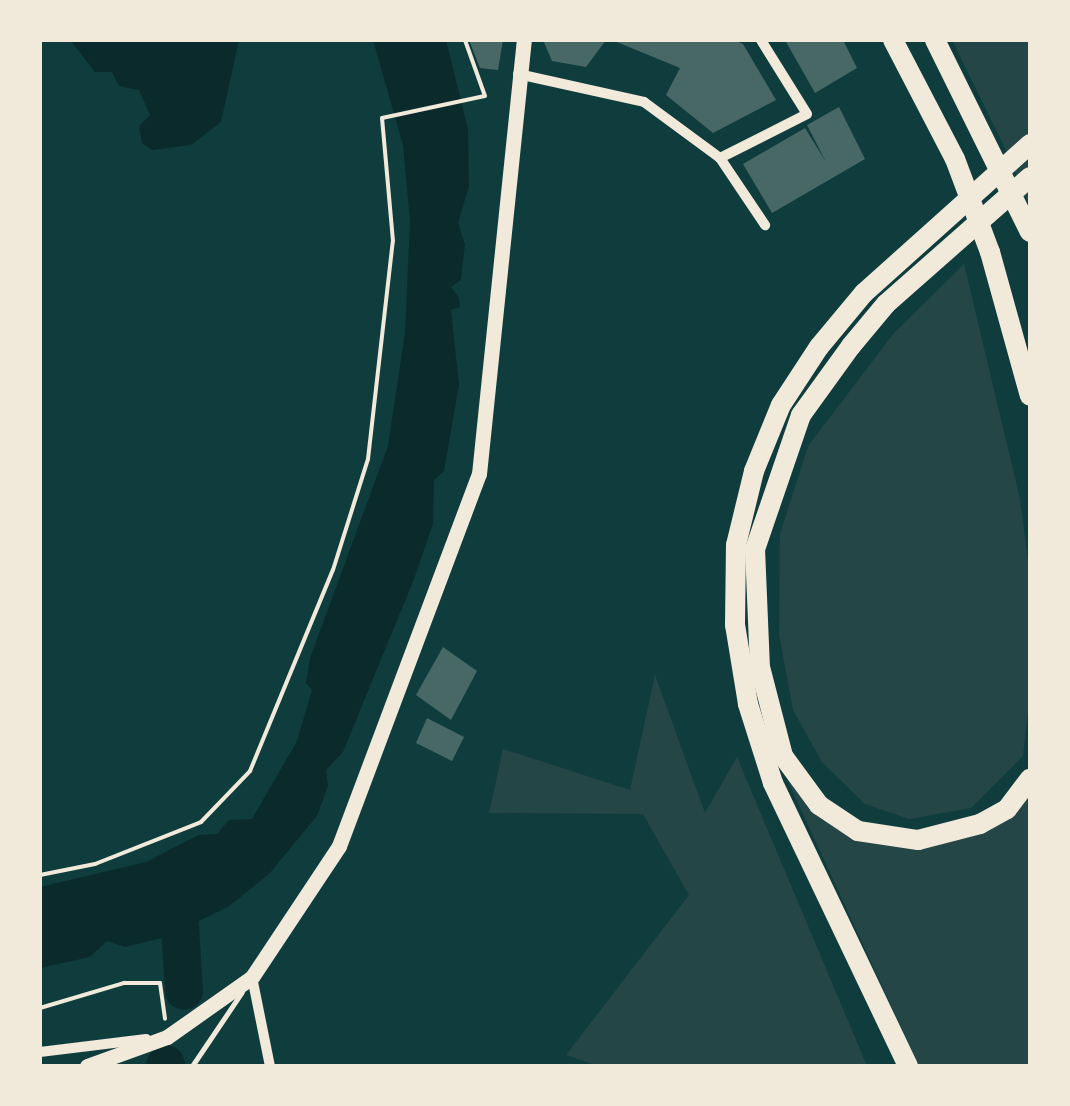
<!DOCTYPE html>
<html>
<head>
<meta charset="utf-8">
<style>
	body { margin:0 }
	#map { position:relative; width:1070px; height:1106px; overflow:hidden; background:#0f3d3e; font-family:"Nunito Sans",sans-serif }
	div>[style] { position:absolute }
	[style*='--x'] { left:calc(var(--x)*1px); top:calc(var(--y)*1px); width:calc(var(--w)*1px); rotate:calc(var(--a)*1deg) }
	.green>* { inset:0; background:#244646 }
	.water>* { inset:0; background:#0a2a2b }
	.river>* { height:38px; margin:-19px; padding:0 19px; transform-origin:19px; border-radius:19px; background:#0a2a2b }
	.building>* { inset:0; background:#486865 }
	.path>* { height:4px; margin:-2px; padding:0 2px; transform-origin:2px; border-radius:2px; background:#f1e9da }
	.service>* { height:5px; margin:-2.5px; padding:0 2.5px; transform-origin:2.5px; border-radius:2.5px; background:#f1e9da }
	.minor>* { height:10px; margin:-5px; padding:0 5px; transform-origin:5px; border-radius:5px; background:#f1e9da }
	.secondary>* { height:15px; margin:-7.5px; padding:0 7.5px; transform-origin:7.5px; border-radius:7.5px; background:#f1e9da }
	.motorway>* { height:20px; margin:-10px; padding:0 10px; transform-origin:10px; border-radius:10px; background:#f1e9da }
	span { translate:-50% -50%; white-space:nowrap; text-align:center; line-height:1.15; -webkit-text-stroke:8px #f1e9da; paint-order:stroke }
	.frame { position:absolute; inset:0; border:42px solid #f1e9da; pointer-events:none }
</style>
</head>
<body>
<div id="map">
	<div class="green">
		<div style="clip-path:polygon(952px 40px,1030px 40px,1030px 208px,1003px 144px)"></div>
		<div style="clip-path:polygon(964px 264px,1020px 499px,1030px 576px,1030px 694px,1023px 756px,971px 808px,909px 819px,865px 804px,822px 762px,793px 710px,779px 634px,780px 534px,808px 446px,894px 333px)"></div>
		<div style="clip-path:polygon(655px 675px,705px 813px,737px 757px,867px 1066px,598px 1066px,566px 1055px,689px 895px,643px 814px,489px 813px,503px 749px,630px 790px)"></div>
		<div style="clip-path:polygon(774px 751px,809px 799px,925px 848px,990px 830px,1030px 796px,1030px 1066px,919px 1066px)"></div>
	</div>
	<div class="water">
		<div style="clip-path:polygon(70px 40px,239px 40px,221px 122px,191px 145px,152px 150px,142px 143px,139px 126px,150px 115px,139px 90px,119px 86px,112px 72px,95px 72px)"></div>
		<div style="clip-path:polygon(373px 40px,446px 40px,468px 129px,469px 186px,458px 223px,465px 244px,461px 280px,451px 287px,459px 298px,460px 307px,451px 310px,459px 385px,444px 471px,434px 480px,433px 524px,414px 579px,343px 752px,326px 770px,328px 786px,317px 816px,269px 874px,228px 907px,166px 937px,125px 947px,107px 941px,90px 957px,40px 968px,40px 887px,146px 862px,199px 835px,217px 834px,229px 820px,252px 819px,297px 741px,312px 690px,306px 683px,310px 658px,388px 446px,405px 333px,410px 221px,403px 145px)"></div>
	</div>
	<div class="river">
		<div style="--x:178;--y:897;--w:94;--a:86.3"></div>
		<div style="--x:165;--y:1066;--w:2;--a:-63"></div>
	</div>
	<div class="building">
		<div style="clip-path:polygon(469px 40px,503px 40px,498px 70px,480px 68px)"></div>
		<div style="clip-path:polygon(543px 40px,606px 40px,586px 67px,552px 61px)"></div>
		<div style="clip-path:polygon(612px 40px,734px 40px,743px 44px,776px 100px,713px 133px,666px 95px,680px 68px)"></div>
		<div style="clip-path:polygon(785px 40px,843px 40px,857px 68px,815px 93px)"></div>
		<div style="clip-path:polygon(839px 107px,865px 159px,772px 213px,743px 164px,805px 128px,826px 162px,807px 125px)"></div>
		<div style="clip-path:polygon(443px 647px,477px 671px,451px 720px,416px 695px)"></div>
		<div style="clip-path:polygon(427px 718px,464px 737px,452px 761px,416px 743px)"></div>
	</div>
	<div class="path">
		<div style="--x:40;--y:875;--w:56;--a:-11.3"></div>
		<div style="--x:95;--y:864;--w:114;--a:-21.6"></div>
		<div style="--x:201;--y:822;--w:71;--a:-46.1"></div>
		<div style="--x:250;--y:771;--w:217;--a:-67.6"></div>
		<div style="--x:333;--y:570;--w:116;--a:-72.5"></div>
		<div style="--x:368;--y:459;--w:219;--a:-83.5"></div>
		<div style="--x:393;--y:241;--w:123;--a:-95.1"></div>
		<div style="--x:382;--y:118;--w:105;--a:-12.1"></div>
		<div style="--x:485;--y:96;--w:59;--a:-109.7"></div>
		<div style="--x:40;--y:1008;--w:88;--a:-16.6"></div>
		<div style="--x:124;--y:983;--w:36;--a:0"></div>
		<div style="--x:160;--y:983;--w:36;--a:82"></div>
	</div>
	<div class="service">
		<div style="--x:192;--y:1066;--w:89;--a:-56"></div>
	</div>
	<div class="minor">
		<div style="--x:518;--y:74;--w:129;--a:12.5"></div>
		<div style="--x:644;--y:102;--w:94;--a:36.4"></div>
		<div style="--x:720;--y:158;--w:97;--a:-26.8"></div>
		<div style="--x:807;--y:114;--w:87;--a:-121.9"></div>
		<div style="--x:720;--y:158;--w:81;--a:56.1"></div>
		<div style="--x:252;--y:977;--w:91;--a:78.6"></div>
		<div style="--x:40;--y:1052;--w:107;--a:-7"></div>
	</div>
	<div class="secondary">
		<div style="--x:87;--y:1066;--w:85;--a:-19.9"></div>
		<div style="--x:167;--y:1037;--w:104;--a:-35.2"></div>
		<div style="--x:252;--y:977;--w:157;--a:-56.4"></div>
		<div style="--x:339;--y:846;--w:397;--a:-69.4"></div>
		<div style="--x:479;--y:474;--w:436;--a:-84.1"></div>
	</div>
	<div class="motorway">
		<div style="--x:893;--y:40;--w:134;--a:62.5"></div>
		<div style="--x:955;--y:159;--w:99;--a:69.4"></div>
		<div style="--x:990;--y:252;--w:149;--a:74.5"></div>
		<div style="--x:935;--y:40;--w:214;--a:63.7"></div>
		<div style="--x:1030;--y:177;--w:192;--a:138.6"></div>
		<div style="--x:886;--y:304;--w:55;--a:129.8"></div>
		<div style="--x:851;--y:346;--w:85;--a:125.9"></div>
		<div style="--x:801;--y:415;--w:142;--a:108.9"></div>
		<div style="--x:755;--y:549;--w:118;--a:87.6"></div>
		<div style="--x:760;--y:667;--w:92;--a:75.5"></div>
		<div style="--x:783;--y:756;--w:61;--a:53.7"></div>
		<div style="--x:819;--y:805;--w:47;--a:33.7"></div>
		<div style="--x:858;--y:831;--w:61;--a:8.5"></div>
		<div style="--x:918;--y:840;--w:64;--a:-14.5"></div>
		<div style="--x:980;--y:824;--w:31;--a:-29"></div>
		<div style="--x:1007;--y:809;--w:38;--a:-53"></div>
		<div style="--x:908;--y:1066;--w:314;--a:-115.5"></div>
		<div style="--x:773;--y:783;--w:83;--a:-107.6"></div>
		<div style="--x:748;--y:704;--w:80;--a:-99.3"></div>
		<div style="--x:735;--y:625;--w:80;--a:-89.3"></div>
		<div style="--x:736;--y:545;--w:76;--a:-76.3"></div>
		<div style="--x:754;--y:471;--w:71;--a:-67.8"></div>
		<div style="--x:781;--y:405;--w:69;--a:-56.8"></div>
		<div style="--x:819;--y:347;--w:70;--a:-50.2"></div>
		<div style="--x:864;--y:293;--w:223;--a:-41.9"></div>
	</div>
	<div class="frame"></div>
</div>
</body>
</html>
